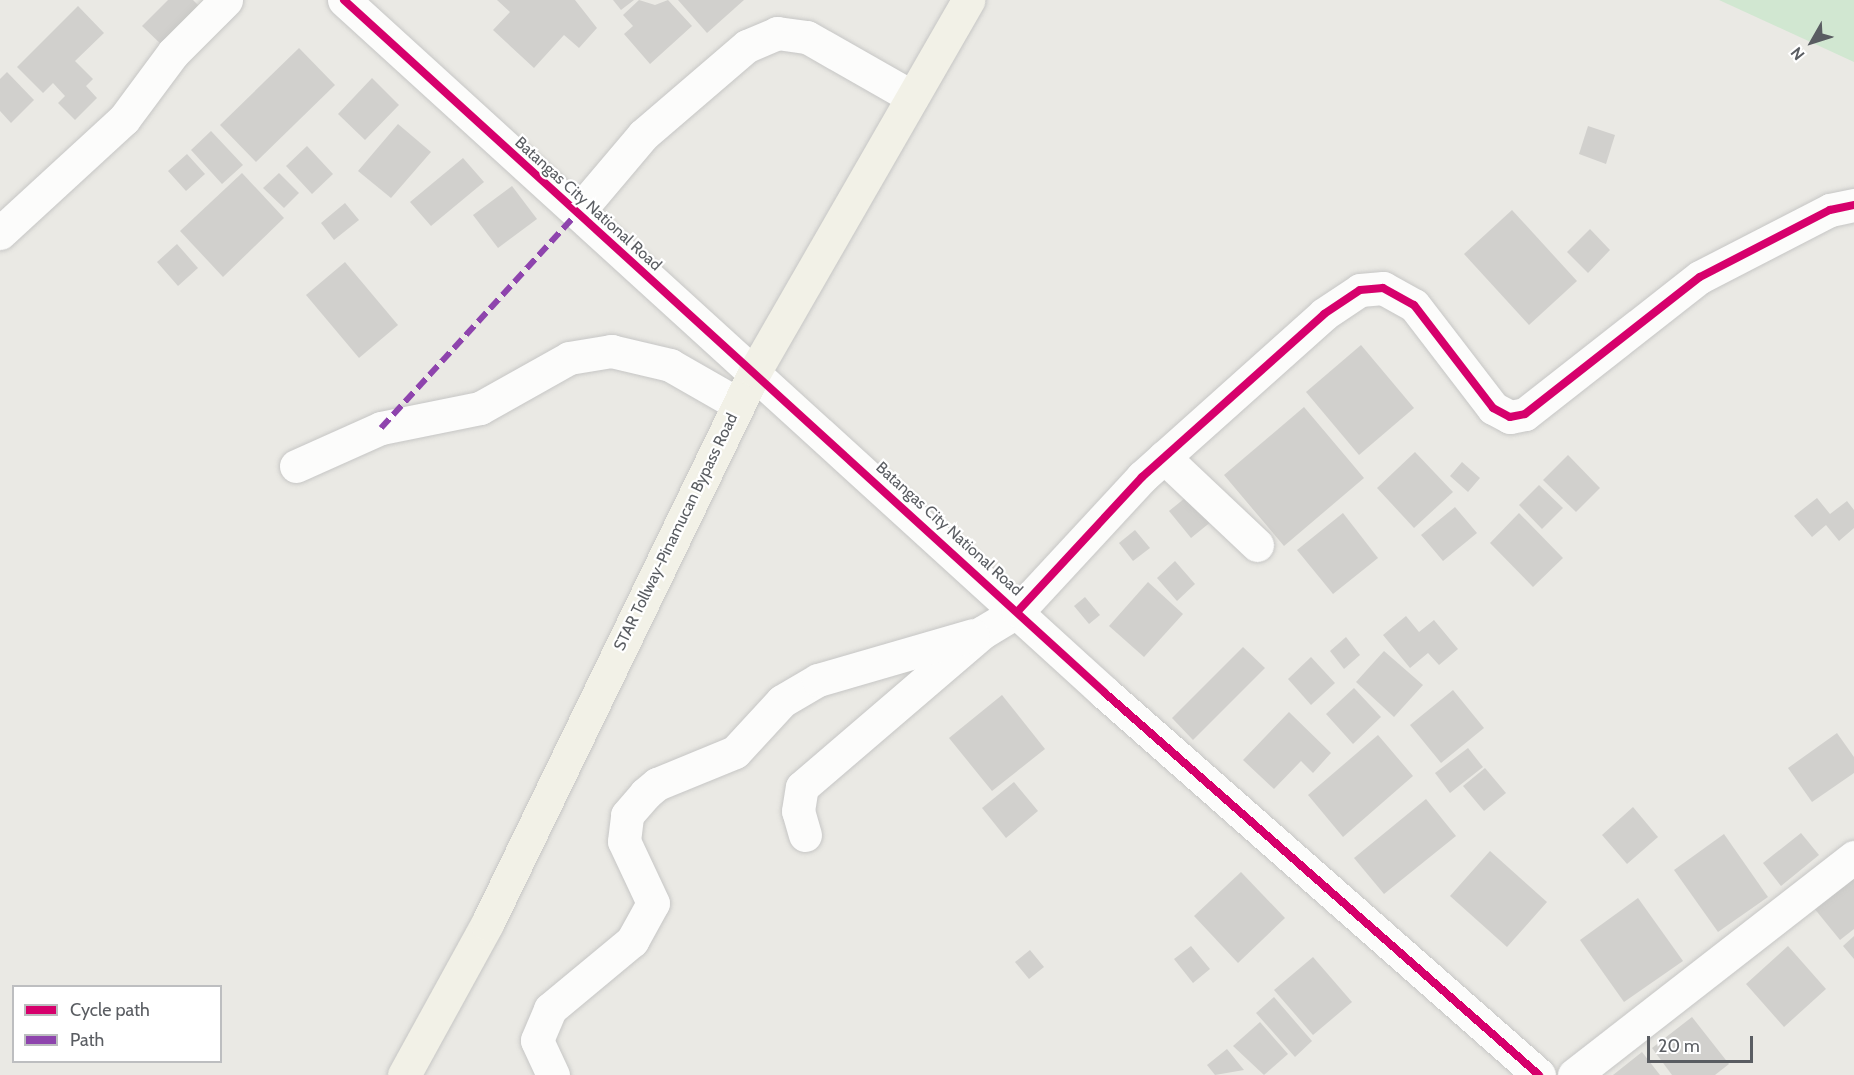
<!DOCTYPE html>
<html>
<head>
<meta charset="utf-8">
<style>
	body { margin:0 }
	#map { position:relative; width:1854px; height:1075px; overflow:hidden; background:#eae9e4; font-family:Cabin,sans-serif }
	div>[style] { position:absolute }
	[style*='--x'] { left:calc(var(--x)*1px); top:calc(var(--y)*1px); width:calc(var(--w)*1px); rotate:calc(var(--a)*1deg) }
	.green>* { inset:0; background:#d1e7d1 }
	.building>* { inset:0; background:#d1d0cd }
	.roads { filter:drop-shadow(0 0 2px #c6c6c5) drop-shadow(0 0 2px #c6c6c5) }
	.minor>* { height:33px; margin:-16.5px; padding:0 16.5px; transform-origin:16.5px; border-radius:16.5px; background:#fcfcfb }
	.major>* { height:33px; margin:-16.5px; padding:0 16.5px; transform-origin:16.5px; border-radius:16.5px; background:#f2f1e7 }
	.quiet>* { height:6px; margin-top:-3px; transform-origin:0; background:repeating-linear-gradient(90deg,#8e44ad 0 12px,transparent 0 18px) }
	.cycleway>* { height:8px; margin:-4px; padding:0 4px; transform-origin:4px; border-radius:4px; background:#d6006c }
	span { translate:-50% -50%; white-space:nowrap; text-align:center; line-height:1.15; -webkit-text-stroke:4.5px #fff; paint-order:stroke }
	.street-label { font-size:16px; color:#5a5d62 }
	.legend { position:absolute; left:12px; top:985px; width:210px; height:78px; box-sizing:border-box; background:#fff; border:2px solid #bdbec0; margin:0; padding:8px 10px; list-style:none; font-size:18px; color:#5a5d62 }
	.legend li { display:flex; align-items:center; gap:12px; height:30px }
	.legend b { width:30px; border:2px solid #bdbec0 }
	.north { position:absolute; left:1782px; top:12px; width:60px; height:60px; -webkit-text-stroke:4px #fff; paint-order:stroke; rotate:231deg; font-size:16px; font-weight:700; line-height:24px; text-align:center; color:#5a5d62 }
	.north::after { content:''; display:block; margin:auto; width:21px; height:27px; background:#5a5d62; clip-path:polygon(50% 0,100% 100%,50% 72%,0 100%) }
	.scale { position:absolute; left:1647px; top:1036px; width:106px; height:27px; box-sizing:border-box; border:3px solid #5a5d62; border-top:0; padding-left:8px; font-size:18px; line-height:21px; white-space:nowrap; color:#5a5d62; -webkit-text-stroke:4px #fff; paint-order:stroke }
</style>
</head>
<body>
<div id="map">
	<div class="green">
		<div style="clip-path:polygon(1719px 0,1854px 0,1854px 62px)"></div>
	</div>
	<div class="building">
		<div style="clip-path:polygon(168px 0,193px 0,202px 9px,164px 47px,142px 26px)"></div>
		<div style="clip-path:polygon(497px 0,575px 0,597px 28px,579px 48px,564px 35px,534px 68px,493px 30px,510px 12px)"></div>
		<div style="clip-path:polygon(613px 0,634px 0,621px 10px)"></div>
		<div style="clip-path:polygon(639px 0,655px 5px,668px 0,692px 26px,650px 64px,624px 34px,633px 26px,623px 15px)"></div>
		<div style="clip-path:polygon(678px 0,744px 0,707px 33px)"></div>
		<div style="clip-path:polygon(78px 6px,104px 33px,75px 61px,93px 79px,86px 86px,97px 98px,75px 120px,58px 103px,65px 96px,53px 83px,43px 93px,17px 67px)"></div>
		<div style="clip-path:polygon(299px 48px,335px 85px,256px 162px,220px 125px)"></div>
		<div style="clip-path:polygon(7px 72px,34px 100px,11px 123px,0 111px,0 79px)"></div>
		<div style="clip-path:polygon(372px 78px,399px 105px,365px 140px,338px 114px)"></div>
		<div style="clip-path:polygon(398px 124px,431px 152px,391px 198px,358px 171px)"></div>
		<div style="clip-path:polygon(1588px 126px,1615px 135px,1606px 164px,1579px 154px)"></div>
		<div style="clip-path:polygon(211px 131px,243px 165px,222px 184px,191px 150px)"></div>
		<div style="clip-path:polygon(307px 146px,333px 174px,312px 194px,286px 166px)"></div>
		<div style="clip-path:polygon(187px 154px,205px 174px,186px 191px,168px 171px)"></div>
		<div style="clip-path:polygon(463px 158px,484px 182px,431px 226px,410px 202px)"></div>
		<div style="clip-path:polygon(242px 173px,284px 218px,223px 277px,180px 231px)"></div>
		<div style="clip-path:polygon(279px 173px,299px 193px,284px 208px,263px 188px)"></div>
		<div style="clip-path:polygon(512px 186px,537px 219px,498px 248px,473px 215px)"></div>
		<div style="clip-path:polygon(345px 203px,359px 220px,334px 240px,321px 223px)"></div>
		<div style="clip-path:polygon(1512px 210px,1577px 281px,1529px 325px,1464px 254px)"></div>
		<div style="clip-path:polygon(1590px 229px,1610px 250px,1588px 273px,1567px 252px)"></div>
		<div style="clip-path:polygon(177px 244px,198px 268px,178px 286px,157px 262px)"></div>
		<div style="clip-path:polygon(345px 262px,398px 325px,359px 358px,306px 295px)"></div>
		<div style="clip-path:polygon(1361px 345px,1414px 408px,1359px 455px,1306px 392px)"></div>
		<div style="clip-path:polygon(1304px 407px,1364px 478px,1284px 546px,1224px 475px)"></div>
		<div style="clip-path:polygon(1415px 452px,1453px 492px,1414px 528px,1377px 488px)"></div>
		<div style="clip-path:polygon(1568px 455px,1600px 488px,1576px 512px,1543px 480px)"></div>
		<div style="clip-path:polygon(1462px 462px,1480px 478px,1468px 492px,1450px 476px)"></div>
		<div style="clip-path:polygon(1539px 485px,1563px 508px,1542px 529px,1519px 505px)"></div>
		<div style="clip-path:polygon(1190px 494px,1212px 521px,1191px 538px,1169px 511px)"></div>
		<div style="clip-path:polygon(1817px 498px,1830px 514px,1847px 501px,1854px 510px,1854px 528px,1839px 541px,1826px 525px,1812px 537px,1794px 516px)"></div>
		<div style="clip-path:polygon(1455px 507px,1477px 533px,1443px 561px,1421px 535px)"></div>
		<div style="clip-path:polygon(1343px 513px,1378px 558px,1333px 594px,1297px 550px)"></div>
		<div style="clip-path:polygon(1519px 513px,1563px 558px,1533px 587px,1490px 543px)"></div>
		<div style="clip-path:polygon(1135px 530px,1150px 548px,1133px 561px,1119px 543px)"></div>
		<div style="clip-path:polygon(1175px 561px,1195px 584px,1177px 601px,1157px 578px)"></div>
		<div style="clip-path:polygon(1148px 582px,1183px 614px,1144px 657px,1109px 626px)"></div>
		<div style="clip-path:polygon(1085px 597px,1100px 615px,1089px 624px,1074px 606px)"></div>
		<div style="clip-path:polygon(1406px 616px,1419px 632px,1434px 620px,1458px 649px,1439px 665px,1428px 653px,1410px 668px,1383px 635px)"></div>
		<div style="clip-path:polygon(1346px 637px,1360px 655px,1344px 669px,1330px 651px)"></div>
		<div style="clip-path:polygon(1243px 647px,1265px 668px,1193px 740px,1172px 718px)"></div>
		<div style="clip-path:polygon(1384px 651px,1423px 685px,1394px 717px,1356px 682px)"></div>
		<div style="clip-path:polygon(1311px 657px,1335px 683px,1311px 705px,1288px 679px)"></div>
		<div style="clip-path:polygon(1354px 688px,1381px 717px,1353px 744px,1326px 714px)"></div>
		<div style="clip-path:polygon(1453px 690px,1484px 728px,1441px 763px,1410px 725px)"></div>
		<div style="clip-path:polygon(1002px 695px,1045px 749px,992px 791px,949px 738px)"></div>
		<div style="clip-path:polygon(1289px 712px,1331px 753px,1313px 773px,1301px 761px,1274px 789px,1243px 760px)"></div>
		<div style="clip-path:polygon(1837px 733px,1854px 757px,1854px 773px,1812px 802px,1788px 768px)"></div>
		<div style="clip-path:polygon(1378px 735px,1413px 776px,1343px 837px,1308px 795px)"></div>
		<div style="clip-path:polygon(1468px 748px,1483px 767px,1450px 793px,1435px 773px)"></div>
		<div style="clip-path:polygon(1485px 768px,1506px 793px,1484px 811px,1463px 786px)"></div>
		<div style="clip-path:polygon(1014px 782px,1038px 811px,1006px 838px,982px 808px)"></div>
		<div style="clip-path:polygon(1426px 799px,1456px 836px,1384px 894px,1354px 858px)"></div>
		<div style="clip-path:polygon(1633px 807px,1658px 837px,1627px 864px,1602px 835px)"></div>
		<div style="clip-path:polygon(1801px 833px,1819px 855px,1781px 886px,1763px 863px)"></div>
		<div style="clip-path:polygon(1724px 834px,1768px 897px,1718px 932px,1674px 870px)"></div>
		<div style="clip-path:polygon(1490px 851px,1547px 902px,1507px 947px,1450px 896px)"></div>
		<div style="clip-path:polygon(1854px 866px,1854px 929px,1840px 940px,1809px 902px)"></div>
		<div style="clip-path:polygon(1241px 872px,1285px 918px,1238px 963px,1194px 916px)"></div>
		<div style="clip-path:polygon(1638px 898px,1683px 961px,1624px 1002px,1580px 940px)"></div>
		<div style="clip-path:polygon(1854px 936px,1854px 959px,1843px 946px)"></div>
		<div style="clip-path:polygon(1191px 946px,1210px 969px,1193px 983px,1174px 959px)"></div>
		<div style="clip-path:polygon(1788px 946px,1826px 989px,1784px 1027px,1746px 984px)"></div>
		<div style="clip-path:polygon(1030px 950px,1044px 967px,1029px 979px,1015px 962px)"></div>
		<div style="clip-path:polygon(1313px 957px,1352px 1002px,1313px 1035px,1274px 990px)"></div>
		<div style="clip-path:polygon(1274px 997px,1312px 1041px,1295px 1057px,1256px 1013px)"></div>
		<div style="clip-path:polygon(1692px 1017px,1729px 1064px,1715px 1075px,1672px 1075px,1652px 1048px)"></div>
		<div style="clip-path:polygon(1260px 1022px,1288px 1054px,1264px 1075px,1233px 1046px)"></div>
		<div style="clip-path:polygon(1227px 1049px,1244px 1070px,1215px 1075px,1207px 1065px)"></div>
		<div style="clip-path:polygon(1642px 1052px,1660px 1075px,1613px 1075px)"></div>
	</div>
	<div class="roads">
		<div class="minor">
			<div style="--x:344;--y:0;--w:1029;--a:42.32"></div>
			<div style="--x:1105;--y:693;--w:578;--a:41.35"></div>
			<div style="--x:578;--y:212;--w:101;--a:-49.8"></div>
			<div style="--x:643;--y:135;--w:137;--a:-40.6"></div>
			<div style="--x:747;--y:46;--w:33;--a:-23"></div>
			<div style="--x:777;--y:33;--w:30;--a:8"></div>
			<div style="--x:807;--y:37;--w:121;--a:29.7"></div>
			<div style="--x:0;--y:233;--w:168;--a:-42.6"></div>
			<div style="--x:124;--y:119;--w:82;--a:-53.4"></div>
			<div style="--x:173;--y:53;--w:75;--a:-45"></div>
			<div style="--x:1164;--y:457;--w:128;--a:43.4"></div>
			<div style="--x:296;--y:466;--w:93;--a:-24.1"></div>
			<div style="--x:381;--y:428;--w:101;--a:-11.4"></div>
			<div style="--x:480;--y:408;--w:102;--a:-29.3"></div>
			<div style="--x:569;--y:358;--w:43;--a:-9.5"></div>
			<div style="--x:611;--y:351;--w:61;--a:13.3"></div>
			<div style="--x:670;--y:365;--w:78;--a:29.8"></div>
			<div style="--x:805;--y:835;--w:25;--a:-106"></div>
			<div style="--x:798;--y:811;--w:24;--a:-81"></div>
			<div style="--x:802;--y:787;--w:238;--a:-40.6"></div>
			<div style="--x:983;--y:632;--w:41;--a:-31"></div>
			<div style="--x:1018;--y:611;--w:183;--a:-47.2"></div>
			<div style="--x:1142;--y:477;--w:244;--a:-41.8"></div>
			<div style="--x:1324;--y:314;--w:43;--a:-33.7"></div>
			<div style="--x:1360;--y:290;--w:23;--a:-5"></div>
			<div style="--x:1383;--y:288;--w:35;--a:29"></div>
			<div style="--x:1414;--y:305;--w:130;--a:52.5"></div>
			<div style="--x:1493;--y:408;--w:19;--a:28"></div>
			<div style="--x:1510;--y:417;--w:15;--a:-11"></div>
			<div style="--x:1525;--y:414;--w:222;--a:-38.1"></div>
			<div style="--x:1700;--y:277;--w:146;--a:-27.3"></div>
			<div style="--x:1830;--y:210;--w:25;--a:-12"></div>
			<div style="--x:553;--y:1075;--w:38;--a:-115"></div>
			<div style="--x:537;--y:1040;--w:34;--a:-67"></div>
			<div style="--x:550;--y:1009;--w:107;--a:-39.7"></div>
			<div style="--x:632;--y:941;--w:43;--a:-61.1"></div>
			<div style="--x:653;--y:903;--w:68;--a:-115.1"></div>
			<div style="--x:624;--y:841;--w:26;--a:-83"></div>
			<div style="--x:627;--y:815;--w:28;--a:-49"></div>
			<div style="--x:645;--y:794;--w:16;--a:-40"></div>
			<div style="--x:657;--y:784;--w:84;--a:-22.3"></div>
			<div style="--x:735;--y:752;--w:69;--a:-47.3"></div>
			<div style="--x:782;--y:701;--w:42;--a:-30.3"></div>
			<div style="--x:818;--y:680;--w:161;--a:-16.2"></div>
			<div style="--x:1574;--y:1075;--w:355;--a:-37.9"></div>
		</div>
		<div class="major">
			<div style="--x:404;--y:1075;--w:172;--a:-61.2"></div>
			<div style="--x:487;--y:924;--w:615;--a:-64.14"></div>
			<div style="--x:755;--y:371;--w:428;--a:-60.1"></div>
		</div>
	</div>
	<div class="quiet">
		<div style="--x:381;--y:428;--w:292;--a:-47.6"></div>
	</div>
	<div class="cycleway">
		<div style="--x:344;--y:0;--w:1029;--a:42.32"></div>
		<div style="--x:1105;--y:693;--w:578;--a:41.35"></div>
		<div style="--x:1018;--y:611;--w:183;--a:-47.2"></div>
		<div style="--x:1142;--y:477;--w:244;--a:-41.8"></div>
		<div style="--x:1324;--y:314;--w:43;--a:-33.7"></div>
		<div style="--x:1360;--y:290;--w:23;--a:-5"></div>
		<div style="--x:1383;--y:288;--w:35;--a:29"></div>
		<div style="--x:1414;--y:305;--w:130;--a:52.5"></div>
		<div style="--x:1493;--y:408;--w:19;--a:28"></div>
		<div style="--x:1510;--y:417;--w:15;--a:-11"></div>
		<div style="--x:1525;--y:414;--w:222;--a:-38.1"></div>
		<div style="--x:1700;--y:277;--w:146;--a:-27.3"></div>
		<div style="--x:1830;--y:210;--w:25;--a:-12"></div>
	</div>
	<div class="street-label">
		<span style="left:588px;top:204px;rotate:42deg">Batangas City National Road</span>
		<span style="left:949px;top:529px;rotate:42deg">Batangas City National Road</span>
		<span style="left:676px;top:532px;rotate:-64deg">STAR Tollway-Pinamucan Bypass Road</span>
	</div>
	<ul class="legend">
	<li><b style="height:8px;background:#d6006c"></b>Cycle path</li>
	<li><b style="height:8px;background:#8e44ad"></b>Path</li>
	</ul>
	<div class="north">N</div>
	<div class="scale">20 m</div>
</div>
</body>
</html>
